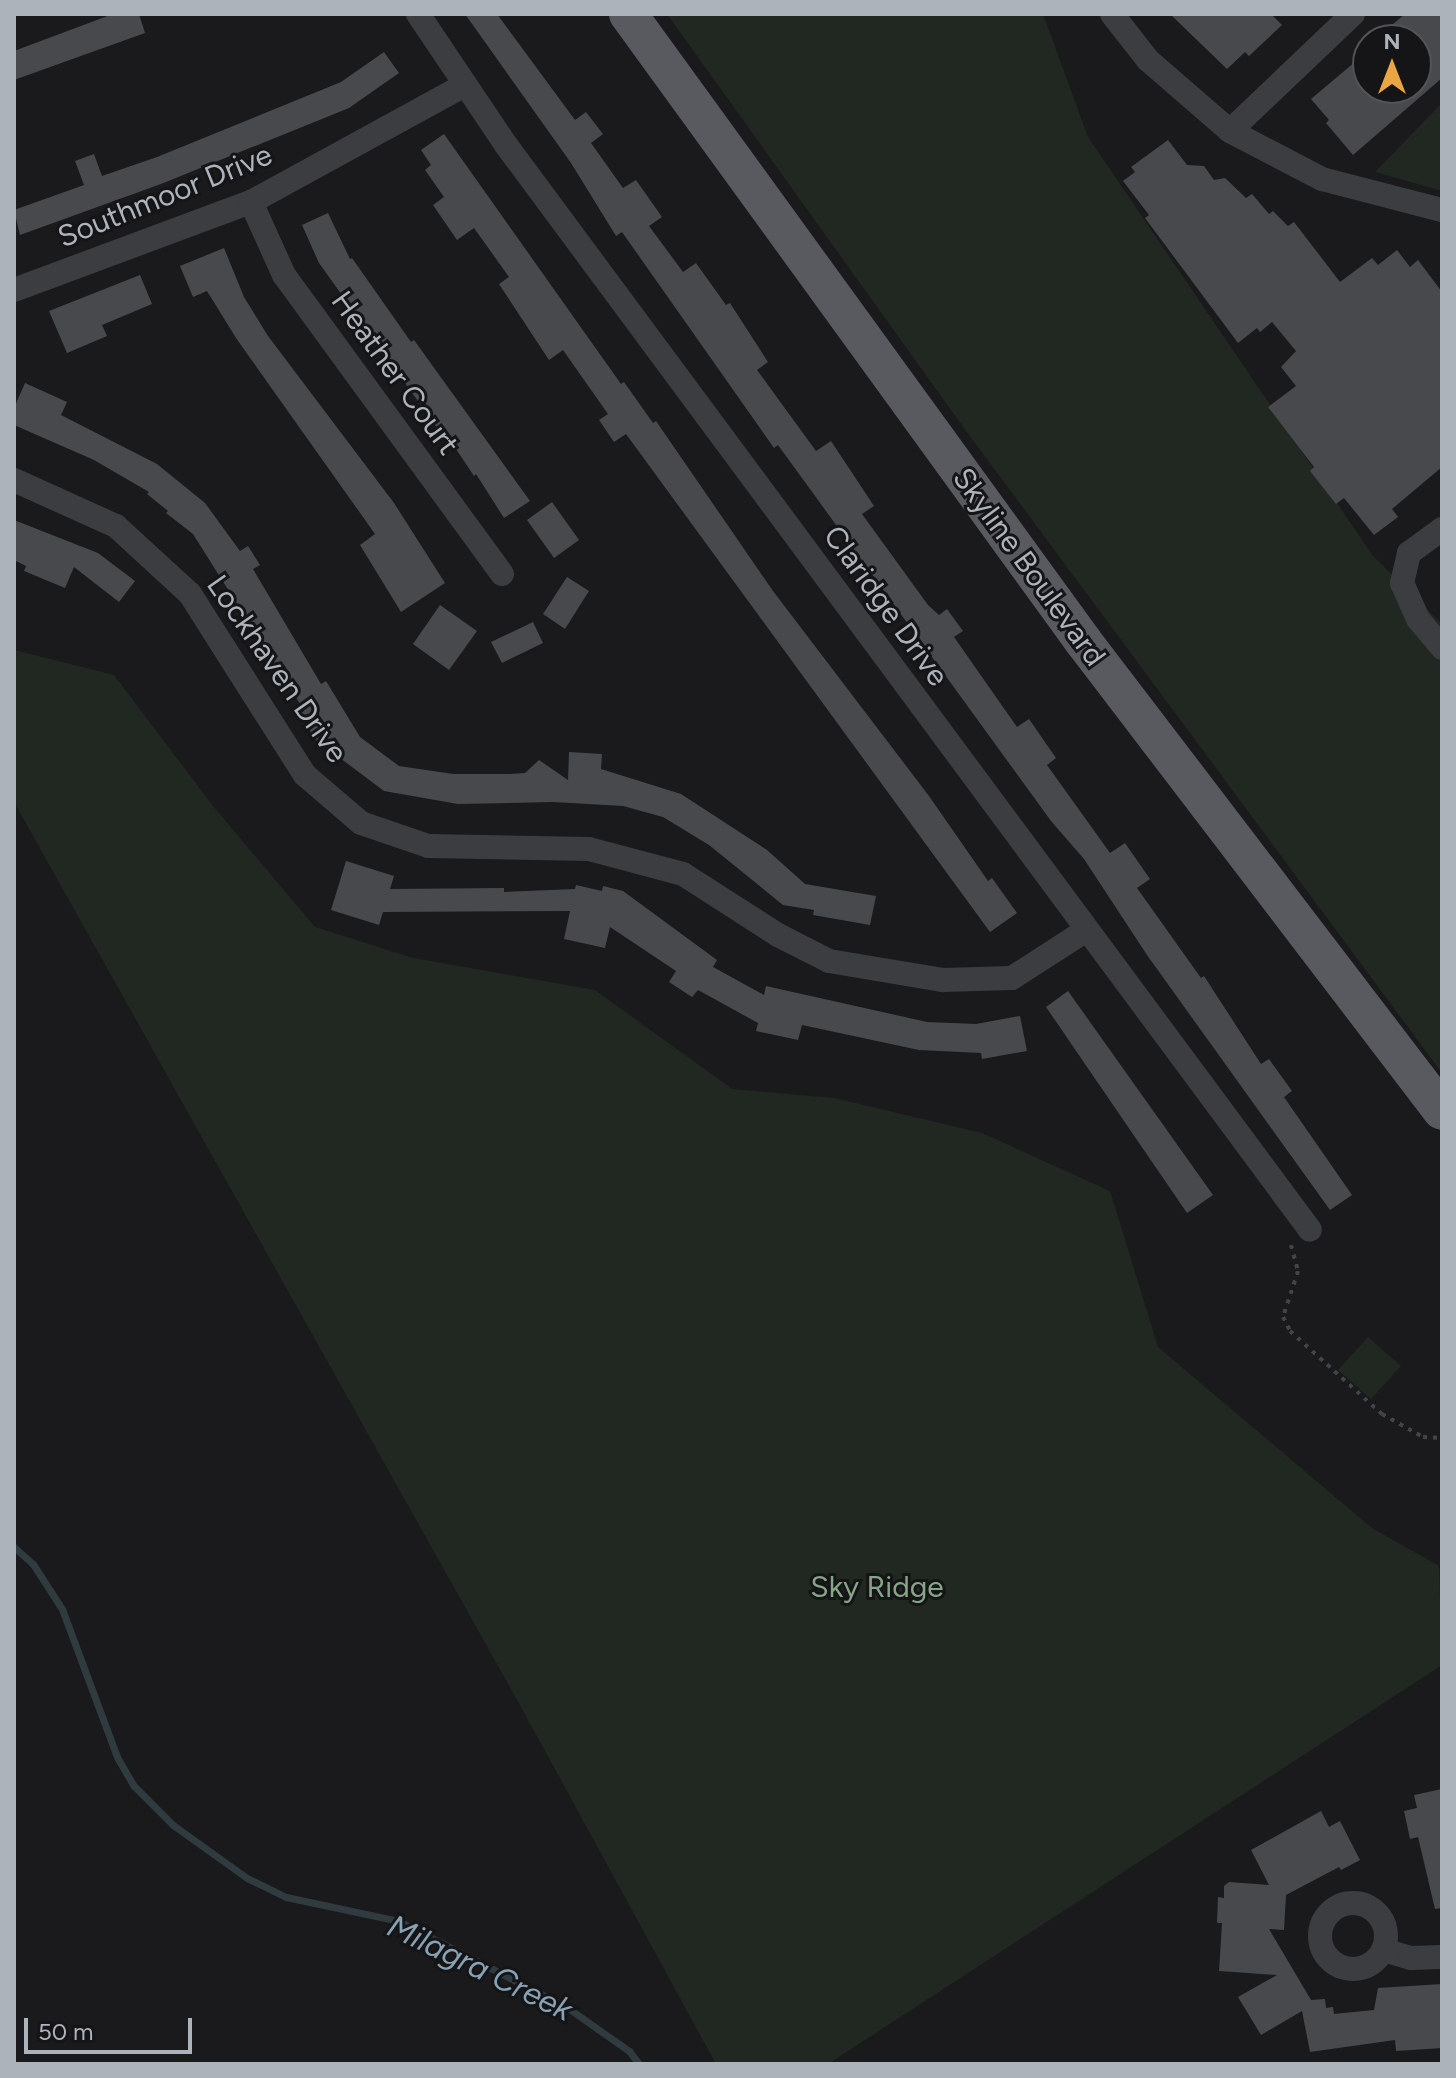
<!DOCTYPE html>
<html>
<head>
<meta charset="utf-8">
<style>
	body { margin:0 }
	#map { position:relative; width:1456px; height:2078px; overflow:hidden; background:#1a1a1d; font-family:Figtree,sans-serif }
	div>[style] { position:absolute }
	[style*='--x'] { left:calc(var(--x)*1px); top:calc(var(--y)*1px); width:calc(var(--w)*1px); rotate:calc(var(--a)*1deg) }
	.green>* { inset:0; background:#202821 }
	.stream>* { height:7px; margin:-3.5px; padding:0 3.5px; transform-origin:3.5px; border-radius:3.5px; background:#303b40 }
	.building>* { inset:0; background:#47494c }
	.path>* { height:4px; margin-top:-2px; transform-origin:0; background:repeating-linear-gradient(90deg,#414448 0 4px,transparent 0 10px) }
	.street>* { height:24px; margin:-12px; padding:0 12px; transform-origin:12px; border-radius:12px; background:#3b3d41 }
	.street>.ring { margin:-12px; padding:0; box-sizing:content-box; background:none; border:24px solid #3b3d41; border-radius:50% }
	.primary>* { height:38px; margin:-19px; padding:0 19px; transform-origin:19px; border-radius:19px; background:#585a60 }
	span { translate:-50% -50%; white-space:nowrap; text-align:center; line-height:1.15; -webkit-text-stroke:6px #151518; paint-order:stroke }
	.street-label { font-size:30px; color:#adb3bb }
	.park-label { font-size:30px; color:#86a586 }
	.water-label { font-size:32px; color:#87a2b4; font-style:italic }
	.frame { position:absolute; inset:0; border:16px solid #adb3bb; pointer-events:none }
	.north { position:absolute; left:1352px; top:24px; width:80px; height:80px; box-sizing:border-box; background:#151518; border:2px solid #525459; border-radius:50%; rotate:0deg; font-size:22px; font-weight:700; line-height:32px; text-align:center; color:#adb3bb }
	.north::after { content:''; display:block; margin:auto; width:28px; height:36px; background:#eba644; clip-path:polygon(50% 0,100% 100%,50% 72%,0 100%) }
	.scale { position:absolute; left:24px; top:2018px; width:168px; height:36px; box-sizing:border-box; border:4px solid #adb3bb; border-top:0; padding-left:10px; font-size:24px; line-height:28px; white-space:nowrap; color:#adb3bb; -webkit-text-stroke:6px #151518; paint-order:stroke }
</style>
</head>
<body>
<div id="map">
	<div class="green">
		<div style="clip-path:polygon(667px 14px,1043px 14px,1088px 137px,1373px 556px,1442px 624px,1442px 1073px,961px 424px)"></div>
		<div style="clip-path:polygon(1442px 103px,1442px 191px,1375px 172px)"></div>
		<div style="clip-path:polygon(14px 650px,114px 675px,213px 806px,315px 927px,413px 958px,595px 990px,732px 1089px,834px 1098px,982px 1133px,1110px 1191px,1158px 1347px,1372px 1528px,1439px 1566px,1442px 1665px,828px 2064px,716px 2064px,521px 1707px,14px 802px)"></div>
		<div style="clip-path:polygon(1368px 1337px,1401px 1366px,1371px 1399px,1338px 1370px)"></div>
	</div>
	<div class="stream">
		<div style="--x:14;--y:1547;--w:25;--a:42"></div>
		<div style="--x:33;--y:1564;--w:54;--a:57.2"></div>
		<div style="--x:62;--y:1609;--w:158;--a:69.6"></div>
		<div style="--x:117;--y:1757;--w:34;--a:60"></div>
		<div style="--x:134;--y:1786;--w:55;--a:45"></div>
		<div style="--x:173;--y:1825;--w:91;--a:35.6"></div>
		<div style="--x:247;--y:1878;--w:43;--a:26"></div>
		<div style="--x:286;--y:1897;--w:116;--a:12"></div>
		<div style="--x:399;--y:1921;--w:190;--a:27.2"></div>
		<div style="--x:568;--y:2008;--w:75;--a:35.2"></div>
		<div style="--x:629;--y:2051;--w:16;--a:52"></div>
	</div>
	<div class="building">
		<div style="clip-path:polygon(113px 14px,139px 14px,145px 33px,14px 80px,14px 51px)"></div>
		<div style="clip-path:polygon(465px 14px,497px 14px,575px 120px,586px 112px,603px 134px,591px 143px,623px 188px,636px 180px,662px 217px,649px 226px,683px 272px,696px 263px,726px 305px,730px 303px,768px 362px,757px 370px,816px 451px,831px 441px,874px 506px,862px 514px,928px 605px,939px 615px,947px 609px,963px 631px,954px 637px,1017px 727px,1029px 719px,1056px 758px,1047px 765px,1110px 853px,1125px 843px,1150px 879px,1137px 888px,1201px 978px,1204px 976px,1261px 1064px,1269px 1059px,1292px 1091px,1284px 1097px,1352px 1195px,1330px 1210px,1147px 955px,1084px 859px,1051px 821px,778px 445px,774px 448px,622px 232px,616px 236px,571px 163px)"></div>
		<div style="clip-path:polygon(1170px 14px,1271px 14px,1282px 25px,1249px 56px,1245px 52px,1227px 69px)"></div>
		<div style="clip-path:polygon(1405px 14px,1442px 14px,1442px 78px,1353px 155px,1326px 123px,1329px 120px,1311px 99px,1368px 51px,1368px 88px,1416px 88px,1416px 40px,1374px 40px)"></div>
		<div style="clip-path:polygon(384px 52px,399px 73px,349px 108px,161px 184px,20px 235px,14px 210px,84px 185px,75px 161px,94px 154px,102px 176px,157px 157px,341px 82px)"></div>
		<div style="clip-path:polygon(444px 134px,621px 384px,624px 382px,653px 423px,656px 421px,773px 591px,929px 796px,988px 881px,992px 878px,1017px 913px,990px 932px,626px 434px,614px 442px,599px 420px,608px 414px,563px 350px,549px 360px,499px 284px,509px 277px,474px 228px,457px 240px,433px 205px,444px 197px,425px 170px,431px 165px,421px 150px)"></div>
		<div style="clip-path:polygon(1168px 140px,1187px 165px,1204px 166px,1214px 180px,1225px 178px,1246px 198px,1252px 194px,1269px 214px,1273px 211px,1288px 226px,1294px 222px,1340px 282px,1372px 258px,1378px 265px,1397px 250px,1410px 267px,1418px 260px,1442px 292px,1442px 467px,1392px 509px,1398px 517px,1374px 535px,1344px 498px,1336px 504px,1310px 471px,1314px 467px,1268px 407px,1296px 386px,1281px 367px,1296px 351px,1272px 322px,1260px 332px,1257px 328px,1238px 343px,1145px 218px,1149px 215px,1123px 181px,1135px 172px,1131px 167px)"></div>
		<div style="clip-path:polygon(328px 213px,350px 259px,352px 258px,411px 342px,414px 340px,530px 501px,504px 518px,476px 474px,474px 476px,446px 434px,443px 436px,319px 263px,302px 225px)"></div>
		<div style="clip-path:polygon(224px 248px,244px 297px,268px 336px,394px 503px,445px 583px,401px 612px,360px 545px,375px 534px,236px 338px,207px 291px,193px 297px,180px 266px)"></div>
		<div style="clip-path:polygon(140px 275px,152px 304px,102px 325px,107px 336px,67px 353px,49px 311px)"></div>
		<div style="clip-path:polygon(25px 383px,67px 402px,61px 415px,157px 464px,205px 503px,240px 551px,248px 546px,260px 565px,253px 569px,321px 684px,326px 681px,360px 737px,399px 766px,453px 774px,510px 774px,525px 773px,539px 760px,568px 780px,569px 752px,602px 754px,601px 769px,681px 794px,767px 850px,805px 884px,876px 896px,870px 925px,813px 915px,814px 910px,783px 905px,709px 845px,663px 817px,623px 806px,553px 802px,458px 804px,384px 791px,316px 740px,299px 714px,304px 711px,297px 699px,193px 534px,166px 513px,168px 511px,147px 494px,149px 492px,94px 460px,14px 425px,14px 408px)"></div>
		<div style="clip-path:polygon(552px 502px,579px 540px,554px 558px,527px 520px)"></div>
		<div style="clip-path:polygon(14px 520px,98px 553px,135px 581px,119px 602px,74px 567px,65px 588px,24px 571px,26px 566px,14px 560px)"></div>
		<div style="clip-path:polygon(567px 577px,589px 591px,565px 629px,543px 614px)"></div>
		<div style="clip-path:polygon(440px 605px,477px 631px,449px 670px,413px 644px)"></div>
		<div style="clip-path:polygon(533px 622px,543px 643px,502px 663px,491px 642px)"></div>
		<div style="clip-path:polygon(346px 861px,394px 876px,390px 889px,504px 888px,504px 892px,575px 889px,576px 885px,602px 891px,603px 886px,623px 891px,717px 960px,713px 967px,764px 995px,766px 986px,927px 1022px,976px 1024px,1020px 1016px,1027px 1051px,982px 1059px,981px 1053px,919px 1050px,802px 1025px,798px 1040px,756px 1031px,758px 1023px,698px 990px,692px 997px,669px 982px,676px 971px,610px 927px,605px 948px,564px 939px,570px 911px,383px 912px,379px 925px,331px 910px)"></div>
		<div style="clip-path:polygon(1068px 991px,1213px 1195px,1187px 1213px,1046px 1007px)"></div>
		<div style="clip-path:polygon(1442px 1789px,1442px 1908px,1435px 1909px,1418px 1837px,1410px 1839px,1404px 1811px,1417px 1808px,1414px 1795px)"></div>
		<div style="clip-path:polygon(1321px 1811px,1329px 1827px,1340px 1821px,1360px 1860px,1341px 1870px,1339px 1867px,1286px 1895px,1284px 1930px,1269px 1929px,1311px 2000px,1325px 1999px,1326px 2008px,1333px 2007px,1334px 2014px,1374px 2010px,1378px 1988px,1442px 1984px,1442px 2048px,1396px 2051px,1395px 2040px,1310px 2052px,1302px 2011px,1261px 2035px,1238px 1997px,1277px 1975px,1219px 1971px,1222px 1923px,1217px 1923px,1218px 1897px,1224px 1898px,1224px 1886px,1229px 1882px,1269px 1885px,1251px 1850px)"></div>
	</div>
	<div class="path">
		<div style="--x:1291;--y:1245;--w:27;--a:75"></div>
		<div style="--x:1298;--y:1271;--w:48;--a:108.1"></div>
		<div style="--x:1283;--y:1317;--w:16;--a:63"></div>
		<div style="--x:1290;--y:1331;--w:124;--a:42.1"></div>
		<div style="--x:1382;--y:1414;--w:47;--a:29.3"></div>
		<div style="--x:1423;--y:1437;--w:19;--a:3"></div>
	</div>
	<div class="street">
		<div style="--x:418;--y:14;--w:158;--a:56.1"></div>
		<div style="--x:506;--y:145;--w:1350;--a:53.46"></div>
		<div style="--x:1112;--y:14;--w:58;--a:52"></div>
		<div style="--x:1148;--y:60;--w:108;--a:40.9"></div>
		<div style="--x:1230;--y:131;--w:104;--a:27.6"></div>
		<div style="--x:1322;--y:179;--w:124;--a:14.5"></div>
		<div style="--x:1230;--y:131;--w:170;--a:-43.6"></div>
		<div style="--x:251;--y:202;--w:80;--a:65.7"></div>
		<div style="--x:284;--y:275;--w:370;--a:53.9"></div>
		<div style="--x:14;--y:290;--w:253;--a:-20.4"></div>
		<div style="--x:251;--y:202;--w:242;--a:-28.7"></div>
		<div style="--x:14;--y:480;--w:112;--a:24.3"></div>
		<div style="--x:116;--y:526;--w:100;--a:42.6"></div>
		<div style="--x:190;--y:594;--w:214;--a:57.6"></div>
		<div style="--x:305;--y:775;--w:74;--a:40.6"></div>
		<div style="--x:361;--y:823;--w:71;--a:18.9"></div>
		<div style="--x:428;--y:846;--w:161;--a:1.1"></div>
		<div style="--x:589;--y:849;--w:97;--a:14.9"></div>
		<div style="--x:683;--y:874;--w:113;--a:32.7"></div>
		<div style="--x:778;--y:935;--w:57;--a:27"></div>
		<div style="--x:829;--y:961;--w:116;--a:9.5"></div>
		<div style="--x:943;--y:980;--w:69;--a:-1.7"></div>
		<div style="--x:1012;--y:978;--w:87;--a:-32.8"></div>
		<div style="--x:1442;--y:529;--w:41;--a:144"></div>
		<div style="--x:1409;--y:553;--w:31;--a:103"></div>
		<div style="--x:1402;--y:583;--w:39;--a:66"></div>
		<div style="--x:1418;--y:619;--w:38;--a:50"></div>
		<div class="ring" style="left:1320px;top:1903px;width:42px;height:42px"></div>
		<div style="--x:1383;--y:1950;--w:29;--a:16"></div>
		<div style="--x:1411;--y:1958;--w:31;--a:-2"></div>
	</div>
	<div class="primary">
		<div style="--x:628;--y:14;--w:775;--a:54.03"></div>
		<div style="--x:1083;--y:641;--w:591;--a:52.63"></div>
	</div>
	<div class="street-label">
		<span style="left:165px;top:196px;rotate:-22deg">Southmoor Drive</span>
		<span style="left:395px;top:373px;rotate:54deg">Heather Court</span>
		<span style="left:1029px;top:567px;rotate:54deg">Skyline Boulevard</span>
		<span style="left:886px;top:606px;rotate:54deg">Claridge Drive</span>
		<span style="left:277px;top:669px;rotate:55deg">Lockhaven Drive</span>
	</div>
	<div class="park-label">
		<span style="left:877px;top:1587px">Sky Ridge</span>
	</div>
	<div class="water-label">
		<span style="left:480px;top:1968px;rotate:26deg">Milagra Creek</span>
	</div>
	<div class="frame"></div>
	<div class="north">N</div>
	<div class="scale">50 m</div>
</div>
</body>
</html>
